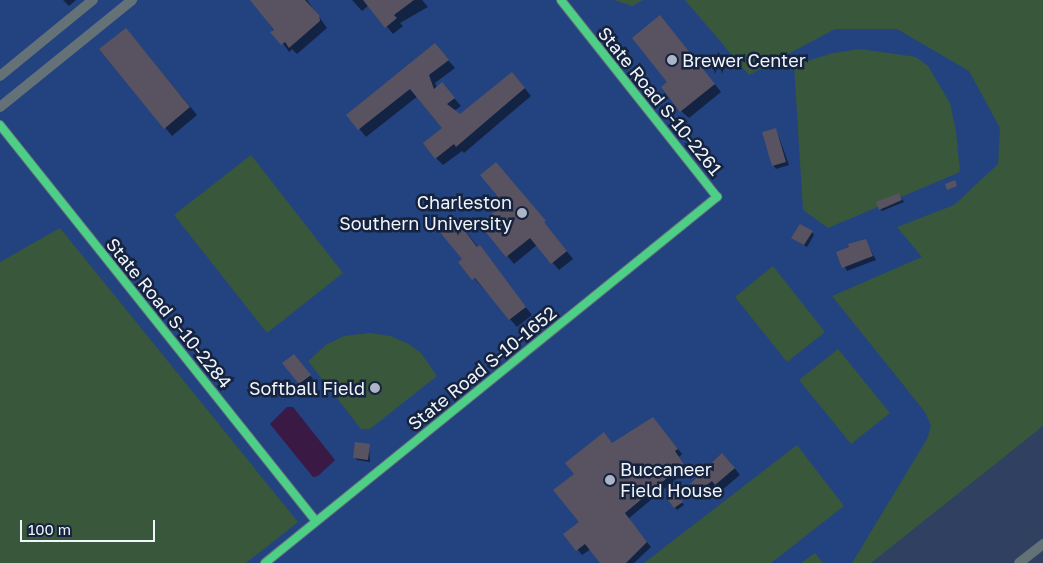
<!DOCTYPE html>
<html>
<head>
<meta charset="utf-8">
<style>
	body { margin:0 }
	#map { position:relative; width:1043px; height:563px; overflow:hidden; background:#2f4060; font-family:"Golos Text",sans-serif }
	div>[style] { position:absolute }
	[style*='--x'] { left:calc(var(--x)*1px); top:calc(var(--y)*1px); width:calc(var(--w)*1px); rotate:calc(var(--a)*1deg) }
	.built>* { inset:0; background:#234380 }
	.green>* { inset:0; background:#38573b }
	.water>* { inset:0; background:#3a1944 }
	.shadow>* { inset:0; background:#0007 }
	.building>* { inset:0; background:#595260 }
	.minor>* { height:10px; margin:-5px; padding:0 5px; transform-origin:5px; border-radius:5px; background:#647177 }
	.cycleway>* { height:8px; margin:-4px; padding:0 4px; transform-origin:4px; border-radius:4px; background:#4dcf88 }
	.dots>* { width:14px; height:14px; translate:-50% -50%; box-sizing:border-box; border:2px solid #15233e; border-radius:50% }
	span { translate:-50% -50%; white-space:nowrap; text-align:center; line-height:1.15; -webkit-text-stroke:5px #15233e; paint-order:stroke }
	.poi-label { font-size:18px; color:#f0f4fb }
	.left { translate:0 -50%; text-align:left }
	.right { translate:-100% -50%; text-align:right }
	.street-label { font-size:18px; color:#f0f4fb }
	.scale { position:absolute; left:20px; top:520px; width:135px; height:22px; box-sizing:border-box; border:2px solid #f0f4fb; border-top:0; padding-left:6px; font-size:15px; line-height:18px; white-space:nowrap; color:#f0f4fb; -webkit-text-stroke:4px #15233e; paint-order:stroke }
</style>
</head>
<body>
<div id="map">
	<div class="built">
		<div style="clip-path:polygon(0 0,1043px 0,1043px 426px,871px 563px,0 563px)"></div>
	</div>
	<div class="green">
		<div style="clip-path:polygon(614px 0,643px 0,632px 6px)"></div>
		<div style="clip-path:polygon(685px 0,1043px 0,1043px 426px,871px 563px,852px 563px,927px 439px,931px 426px,925px 412px,832px 296px,922px 257px,897px 227px,954px 205px,998px 164px,1000px 128px,969px 71px,897px 29px,835px 29px,749px 75px)"></div>
		<div style="clip-path:polygon(860px 49px,916px 57px,928px 66px,950px 103px,956px 131px,960px 172px,828px 228px,803px 210px,794px 65px,833px 53px)"></div>
		<div style="clip-path:polygon(251px 155px,343px 273px,267px 333px,174px 215px)"></div>
		<div style="clip-path:polygon(60px 228px,298px 522px,246px 563px,0 563px,0 262px)"></div>
		<div style="clip-path:polygon(773px 266px,825px 332px,787px 362px,735px 297px)"></div>
		<div style="clip-path:polygon(370px 333px,390px 336px,407px 343px,421px 353px,437px 376px,370px 429px,361px 429px,308px 361px,326px 345px,344px 336px)"></div>
		<div style="clip-path:polygon(838px 349px,890px 413px,851px 444px,799px 380px)"></div>
		<div style="clip-path:polygon(797px 445px,844px 506px,771px 563px,644px 563px)"></div>
		<div style="clip-path:polygon(815px 553px,823px 563px,801px 563px)"></div>
	</div>
	<div class="water">
		<div style="clip-path:polygon(287px 407px,293px 407px,335px 460px,318px 476px,313px 477px,270px 424px)"></div>
	</div>
	<div class="shadow">
		<div style="clip-path:polygon(63px 0,76px 0,69px 6px)"></div>
		<div style="clip-path:polygon(252px 0,307px 0,327px 28px,297px 54px,292px 49px,289px 52px)"></div>
		<div style="clip-path:polygon(352px 0,422px 0,428px 7px,400px 23px,403px 26px,393px 34px,369px 5px,362px 11px)"></div>
		<div style="clip-path:polygon(667px 24px,721px 92px,689px 118px,681px 111px,669px 82px)"></div>
		<div style="clip-path:polygon(126px 29px,197px 115px,172px 136px,101px 49px)"></div>
		<div style="clip-path:polygon(435px 45px,455px 68px,435px 83px,437px 88px,442px 84px,461px 106px,454px 111px,460px 115px,519px 81px,531px 96px,464px 153px,462px 151px,443px 165px,436px 158px,444px 128px,418px 96px,366px 137px,348px 115px)"></div>
		<div style="clip-path:polygon(776px 129px,789px 165px,776px 169px,773px 165px)"></div>
		<div style="clip-path:polygon(503px 171px,573px 259px,559px 270px,537px 245px,514px 264px,481px 224px,506px 205px)"></div>
		<div style="clip-path:polygon(899px 194px,904px 202px,882px 211px,880px 209px)"></div>
		<div style="clip-path:polygon(462px 227px,532px 315px,517px 327px,460px 262px,463px 260px)"></div>
		<div style="clip-path:polygon(812px 232px,814px 235px,807px 247px,795px 239px)"></div>
		<div style="clip-path:polygon(866px 241px,876px 260px,847px 271px,837px 253px)"></div>
		<div style="clip-path:polygon(297px 359px,313px 379px,304px 387px,284px 363px)"></div>
		<div style="clip-path:polygon(653px 418px,682px 454px,679px 457px,688px 469px,628px 519px,651px 547px,634px 563px,602px 563px,591px 549px,582px 555px,565px 534px,581px 522px,576px 474px,604px 434px,613px 444px)"></div>
		<div style="clip-path:polygon(369px 445px,370px 462px,357px 460px,355px 458px)"></div>
		<div style="clip-path:polygon(729px 461px,740px 475px,722px 490px,719px 487px,705px 498px,698px 492px)"></div>
		<div style="clip-path:polygon(679px 498px,684px 505px,677px 510px,670px 500px)"></div>
	</div>
	<div class="building">
		<div style="clip-path:polygon(250px 0,305px 0,319px 15px,320px 21px,289px 48px,285px 42px,281px 45px,270px 32px,274px 30px)"></div>
		<div style="clip-path:polygon(363px 0,414px 0,394px 15px,397px 18px,385px 28px)"></div>
		<div style="clip-path:polygon(660px 15px,715px 84px,680px 112px,661px 87px,667px 82px,632px 38px)"></div>
		<div style="clip-path:polygon(126px 28px,190px 107px,164px 129px,99px 49px)"></div>
		<div style="clip-path:polygon(435px 43px,449px 60px,429px 75px,434px 89px,442px 82px,455px 98px,447px 104px,460px 114px,512px 72px,525px 88px,456px 147px,454px 144px,435px 159px,423px 143px,442px 128px,410px 89px,358px 130px,346px 115px)"></div>
		<div style="clip-path:polygon(776px 128px,786px 162px,772px 166px,762px 132px)"></div>
		<div style="clip-path:polygon(496px 162px,546px 221px,544px 222px,567px 251px,551px 264px,530px 238px,506px 257px,479px 224px,504px 204px,480px 175px)"></div>
		<div style="clip-path:polygon(955px 180px,957px 186px,947px 190px,945px 184px)"></div>
		<div style="clip-path:polygon(899px 193px,902px 200px,879px 210px,876px 202px)"></div>
		<div style="clip-path:polygon(455px 218px,477px 247px,480px 245px,526px 307px,509px 320px,475px 278px,472px 280px,458px 262px,462px 259px,439px 231px)"></div>
		<div style="clip-path:polygon(800px 224px,813px 231px,804px 245px,791px 238px)"></div>
		<div style="clip-path:polygon(866px 239px,873px 256px,842px 268px,836px 252px,849px 247px,848px 244px)"></div>
		<div style="clip-path:polygon(294px 354px,311px 375px,299px 384px,282px 363px)"></div>
		<div style="clip-path:polygon(653px 417px,678px 449px,675px 451px,684px 464px,625px 513px,647px 542px,626px 563px,600px 563px,585px 544px,576px 551px,563px 534px,579px 522px,553px 490px,574px 474px,565px 463px,604px 432px,612px 443px)"></div>
		<div style="clip-path:polygon(355px 442px,370px 444px,368px 460px,353px 458px)"></div>
		<div style="clip-path:polygon(722px 453px,735px 468px,715px 485px,712px 481px,697px 493px,690px 484px)"></div>
		<div style="clip-path:polygon(677px 494px,683px 502px,674px 508px,668px 500px)"></div>
	</div>
	<div class="minor">
		<div style="--x:0;--y:76;--w:120;--a:-39.3"></div>
		<div style="--x:0;--y:107;--w:170;--a:-39"></div>
		<div style="--x:0;--y:125;--w:505;--a:51.43"></div>
		<div style="--x:265;--y:563;--w:582;--a:-39"></div>
		<div style="--x:717;--y:197;--w:251;--a:-128.4"></div>
		<div style="--x:1019;--y:563;--w:31;--a:-38"></div>
	</div>
	<div class="cycleway">
		<div style="--x:0;--y:125;--w:505;--a:51.43"></div>
		<div style="--x:265;--y:563;--w:582;--a:-39"></div>
		<div style="--x:717;--y:197;--w:251;--a:-128.4"></div>
	</div>
	<div class="dots">
		<div style="left:672px;top:60px;background:#acb5c5"></div>
		<div style="left:522px;top:213px;background:#acb5c5"></div>
		<div style="left:375px;top:388px;background:#acb5c5"></div>
		<div style="left:610px;top:480px;background:#acb5c5"></div>
	</div>
	<div class="poi-label">
		<span class="left" style="left:682px;top:60px">Brewer Center</span>
		<span class="right" style="left:512px;top:213px">Charleston<br>Southern University</span>
		<span class="right" style="left:365px;top:388px">Softball Field</span>
		<span class="left" style="left:620px;top:480px">Buccaneer<br>Field House</span>
	</div>
	<div class="street-label">
		<span style="left:660px;top:101px;rotate:51deg">State Road S-10-2261</span>
		<span style="left:169px;top:313px;rotate:51deg">State Road S-10-2284</span>
		<span style="left:482px;top:368px;rotate:-39deg">State Road S-10-1652</span>
	</div>
	<div class="scale">100 m</div>
</div>
</body>
</html>
